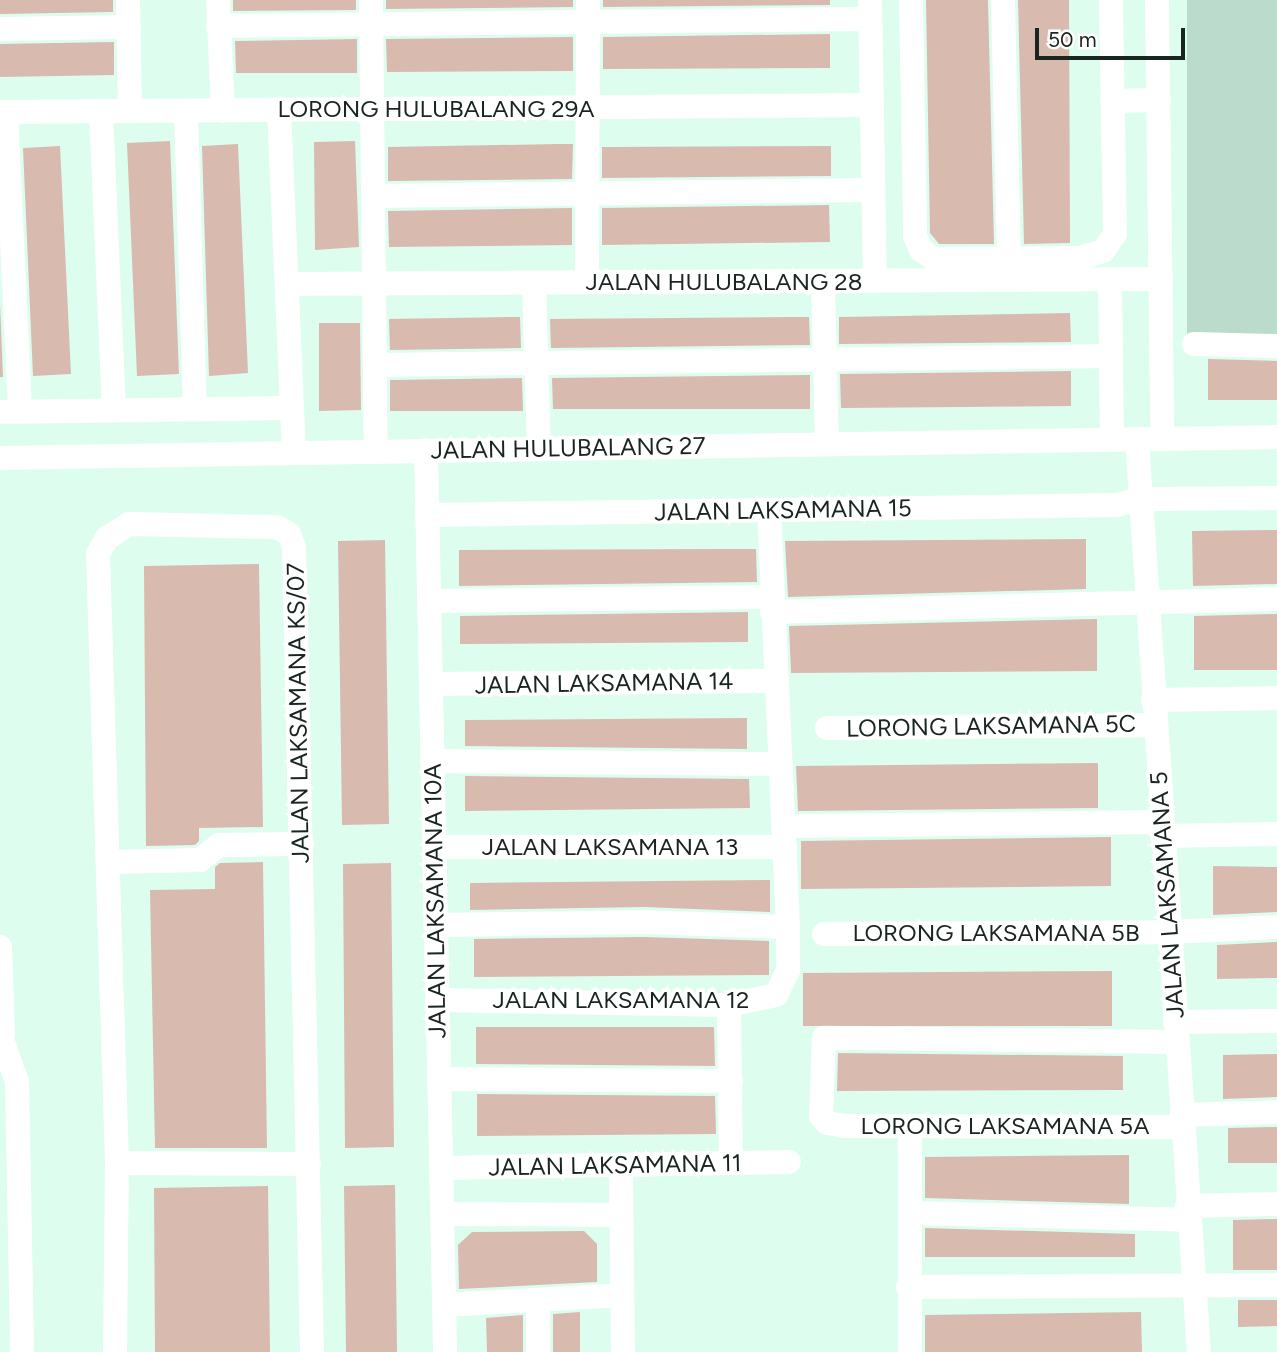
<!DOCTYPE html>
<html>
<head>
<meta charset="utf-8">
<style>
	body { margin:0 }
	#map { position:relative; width:1277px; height:1352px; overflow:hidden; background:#ddfdef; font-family:Figtree,sans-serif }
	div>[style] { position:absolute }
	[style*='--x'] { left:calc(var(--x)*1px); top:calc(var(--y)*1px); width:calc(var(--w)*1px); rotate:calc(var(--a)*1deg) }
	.green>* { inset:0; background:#bbdbcd }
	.building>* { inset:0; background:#d9baaf }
	.minor>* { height:24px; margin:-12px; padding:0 12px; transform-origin:12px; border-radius:12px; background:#fff }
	span { translate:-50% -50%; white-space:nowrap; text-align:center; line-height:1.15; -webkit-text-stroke:7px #fff; paint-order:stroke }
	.street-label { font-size:24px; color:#192520 }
	.scale { position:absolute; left:1035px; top:28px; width:150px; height:32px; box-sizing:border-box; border:4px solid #192520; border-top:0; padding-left:9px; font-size:21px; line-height:24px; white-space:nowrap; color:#192520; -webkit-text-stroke:5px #fff; paint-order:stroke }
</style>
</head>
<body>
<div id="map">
	<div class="green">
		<div style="clip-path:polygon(1187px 0,1277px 0,1277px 338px,1187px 337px)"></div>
	</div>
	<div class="building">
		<div style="clip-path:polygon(0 0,113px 0,113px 12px,0 14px)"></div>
		<div style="clip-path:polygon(233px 0,356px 0,356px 10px,233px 11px)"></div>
		<div style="clip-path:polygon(386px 0,573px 0,573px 7px,386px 9px)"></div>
		<div style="clip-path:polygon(603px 0,830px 0,830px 5px,603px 7px)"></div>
		<div style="clip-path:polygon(926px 0,988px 0,994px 244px,939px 244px,930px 233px)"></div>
		<div style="clip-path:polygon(1018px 0,1069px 0,1070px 243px,1024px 244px)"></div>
		<div style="clip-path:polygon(830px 34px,830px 68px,603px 69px,603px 37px)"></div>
		<div style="clip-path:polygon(573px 37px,573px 71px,387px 72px,386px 39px)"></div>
		<div style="clip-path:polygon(357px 39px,357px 73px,236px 73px,235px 41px)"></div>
		<div style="clip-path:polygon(114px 42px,114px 75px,0 77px,0 44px)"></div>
		<div style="clip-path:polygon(170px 141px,179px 374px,137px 376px,127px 143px)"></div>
		<div style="clip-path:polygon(355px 141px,359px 247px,315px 250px,314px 142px)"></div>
		<div style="clip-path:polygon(238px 144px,248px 373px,209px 376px,202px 146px)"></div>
		<div style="clip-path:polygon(558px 144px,573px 144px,572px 179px,388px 181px,388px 147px)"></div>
		<div style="clip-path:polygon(60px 146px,71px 374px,33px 376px,23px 148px)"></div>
		<div style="clip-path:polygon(831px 146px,831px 176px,602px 178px,602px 147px)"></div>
		<div style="clip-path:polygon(829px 205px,830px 242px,602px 245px,602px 208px)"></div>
		<div style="clip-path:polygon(572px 208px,572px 245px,389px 247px,388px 211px)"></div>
		<div style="clip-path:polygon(0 303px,3px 377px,0 377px)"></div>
		<div style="clip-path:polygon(1070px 313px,1071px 342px,839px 344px,839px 317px)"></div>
		<div style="clip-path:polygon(510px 317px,520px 317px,521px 348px,390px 350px,389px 319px)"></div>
		<div style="clip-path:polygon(793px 317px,809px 317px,810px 345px,551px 348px,550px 319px)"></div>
		<div style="clip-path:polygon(319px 323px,360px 323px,361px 410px,319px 411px)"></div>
		<div style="clip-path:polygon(1208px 359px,1277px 361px,1277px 400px,1208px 400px)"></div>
		<div style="clip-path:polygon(1071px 371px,1071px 406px,841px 408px,840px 374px)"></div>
		<div style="clip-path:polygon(810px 375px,810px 409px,553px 409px,552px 378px)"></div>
		<div style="clip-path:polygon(522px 378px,523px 411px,390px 411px,390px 380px)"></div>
		<div style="clip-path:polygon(1277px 530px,1277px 584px,1193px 586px,1192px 531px)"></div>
		<div style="clip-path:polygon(1086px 539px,1086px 589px,788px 597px,785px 541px)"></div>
		<div style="clip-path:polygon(385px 540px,389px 824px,342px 825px,338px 541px)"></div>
		<div style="clip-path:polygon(725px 549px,756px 549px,757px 582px,459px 586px,459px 550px)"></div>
		<div style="clip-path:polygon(259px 564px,263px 827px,199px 828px,199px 841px,195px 845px,146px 846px,144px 566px)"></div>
		<div style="clip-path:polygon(748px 612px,748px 642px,460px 644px,460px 616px)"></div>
		<div style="clip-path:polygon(1277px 614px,1277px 670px,1194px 670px,1194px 616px)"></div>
		<div style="clip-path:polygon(1097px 619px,1097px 671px,791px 673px,789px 626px)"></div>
		<div style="clip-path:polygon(747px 718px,747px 749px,465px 746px,465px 720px)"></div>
		<div style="clip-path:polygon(1098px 763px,1098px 808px,798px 811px,796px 766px)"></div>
		<div style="clip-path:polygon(465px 776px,749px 779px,750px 808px,465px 811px)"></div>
		<div style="clip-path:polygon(1111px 837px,1111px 886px,801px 889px,801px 841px)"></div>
		<div style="clip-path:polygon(263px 862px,267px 1148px,155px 1148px,150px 890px,215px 889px,215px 867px,220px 863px)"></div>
		<div style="clip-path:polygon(391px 863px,394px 1147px,345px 1148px,343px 864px)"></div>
		<div style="clip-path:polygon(1213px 866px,1277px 867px,1277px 912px,1213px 915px)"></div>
		<div style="clip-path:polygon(770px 880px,770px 912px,644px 907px,470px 910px,470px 883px)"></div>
		<div style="clip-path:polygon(643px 937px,769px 941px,769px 975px,474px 977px,474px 939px)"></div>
		<div style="clip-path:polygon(1277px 942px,1277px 978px,1217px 979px,1217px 945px)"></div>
		<div style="clip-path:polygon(1112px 971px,1112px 1026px,803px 1026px,803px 973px)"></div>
		<div style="clip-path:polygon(476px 1027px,714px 1027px,715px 1066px,476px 1064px)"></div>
		<div style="clip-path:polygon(838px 1053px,1123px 1056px,1123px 1090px,837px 1091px)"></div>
		<div style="clip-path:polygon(1277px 1054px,1277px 1097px,1223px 1099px,1223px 1055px)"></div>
		<div style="clip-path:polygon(477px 1094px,715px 1096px,716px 1134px,477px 1136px)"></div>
		<div style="clip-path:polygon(1277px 1127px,1277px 1163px,1228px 1163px,1228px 1128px)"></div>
		<div style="clip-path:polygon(1129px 1155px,1129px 1204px,925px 1198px,925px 1157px)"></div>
		<div style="clip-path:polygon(395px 1185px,397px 1352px,346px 1352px,344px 1186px)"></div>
		<div style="clip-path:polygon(268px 1186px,270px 1352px,155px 1352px,154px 1188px)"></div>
		<div style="clip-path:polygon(1277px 1219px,1277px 1270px,1233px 1270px,1233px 1220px)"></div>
		<div style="clip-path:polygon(925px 1228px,1135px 1234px,1135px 1257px,925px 1257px)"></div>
		<div style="clip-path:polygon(584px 1231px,597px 1244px,597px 1282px,459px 1289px,458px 1245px,472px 1232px)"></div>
		<div style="clip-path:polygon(1238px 1300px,1277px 1300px,1277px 1326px,1238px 1327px)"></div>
		<div style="clip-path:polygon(580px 1312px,580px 1352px,553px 1352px,553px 1314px)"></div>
		<div style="clip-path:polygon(1141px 1312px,1142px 1352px,925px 1352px,925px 1315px)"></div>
		<div style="clip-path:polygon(523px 1315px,523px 1352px,487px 1352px,486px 1318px)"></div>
	</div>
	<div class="minor">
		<div style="--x:128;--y:0;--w:111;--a:89"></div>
		<div style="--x:218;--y:0;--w:111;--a:87.4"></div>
		<div style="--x:371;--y:0;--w:451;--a:89.4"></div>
		<div style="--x:870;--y:0;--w:281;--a:89"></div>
		<div style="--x:911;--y:0;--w:236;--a:89"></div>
		<div style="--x:915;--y:236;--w:15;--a:67"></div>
		<div style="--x:921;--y:250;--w:16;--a:35"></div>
		<div style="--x:934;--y:259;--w:146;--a:-0.4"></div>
		<div style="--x:1080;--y:258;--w:24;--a:-17"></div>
		<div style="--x:1103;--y:251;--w:21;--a:-55"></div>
		<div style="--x:1115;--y:234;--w:234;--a:-91"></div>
		<div style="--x:1003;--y:0;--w:258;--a:88.7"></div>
		<div style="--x:1157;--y:0;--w:439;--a:89.3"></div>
		<div style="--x:218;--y:26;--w:652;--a:-0.62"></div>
		<div style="--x:0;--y:29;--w:129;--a:-0.9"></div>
		<div style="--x:1112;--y:101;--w:47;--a:-1.2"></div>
		<div style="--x:279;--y:110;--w:343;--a:87.5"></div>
		<div style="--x:186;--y:111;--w:298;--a:88.3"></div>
		<div style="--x:0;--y:112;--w:872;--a:-0.46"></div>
		<div style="--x:6;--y:112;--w:300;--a:87.3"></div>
		<div style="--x:101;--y:112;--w:298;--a:87.5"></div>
		<div style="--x:373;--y:196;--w:500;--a:-0.69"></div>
		<div style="--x:1110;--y:279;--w:160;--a:89.3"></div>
		<div style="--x:823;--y:281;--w:163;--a:88.6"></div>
		<div style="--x:587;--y:282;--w:282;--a:-89.8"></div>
		<div style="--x:534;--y:283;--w:166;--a:88.3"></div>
		<div style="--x:287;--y:284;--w:874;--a:-0.33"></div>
		<div style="--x:1194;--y:344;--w:83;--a:1.4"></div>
		<div style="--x:375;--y:365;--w:736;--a:-0.7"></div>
		<div style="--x:0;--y:412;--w:291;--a:-0.8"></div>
		<div style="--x:1137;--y:439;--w:915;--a:86.12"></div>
		<div style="--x:426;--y:450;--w:902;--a:88.79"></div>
		<div style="--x:0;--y:458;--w:1277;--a:-0.94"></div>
		<div style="--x:427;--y:515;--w:690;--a:-0.83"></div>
		<div style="--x:1117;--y:505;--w:23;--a:-15"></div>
		<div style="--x:1139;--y:499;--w:138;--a:-0.4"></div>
		<div style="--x:429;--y:601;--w:342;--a:-0.7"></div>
		<div style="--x:772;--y:612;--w:505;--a:-1.47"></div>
		<div style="--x:431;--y:684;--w:346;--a:-0.5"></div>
		<div style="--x:1153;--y:700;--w:124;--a:-0.9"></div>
		<div style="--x:827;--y:728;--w:329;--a:-0.5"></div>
		<div style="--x:432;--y:761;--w:349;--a:0.5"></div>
		<div style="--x:786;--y:826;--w:376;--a:-0.6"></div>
		<div style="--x:1162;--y:836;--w:115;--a:-1"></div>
		<div style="--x:434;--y:847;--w:351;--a:0"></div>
		<div style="--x:109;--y:862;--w:91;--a:-1.3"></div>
		<div style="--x:200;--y:860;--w:24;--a:-38"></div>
		<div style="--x:219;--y:845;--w:83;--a:-0.7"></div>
		<div style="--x:436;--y:925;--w:207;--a:-0.8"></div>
		<div style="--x:643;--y:922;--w:145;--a:2"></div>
		<div style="--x:824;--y:934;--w:345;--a:-0.3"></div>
		<div style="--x:1169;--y:932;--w:108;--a:-2.7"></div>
		<div style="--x:0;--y:947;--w:87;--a:88"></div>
		<div style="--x:437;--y:1000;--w:292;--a:1"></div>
		<div style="--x:729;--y:1005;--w:48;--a:-12"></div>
		<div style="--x:776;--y:995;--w:28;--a:-64"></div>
		<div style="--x:788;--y:970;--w:43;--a:-90"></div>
		<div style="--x:788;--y:927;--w:417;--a:-92.6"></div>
		<div style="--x:729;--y:1005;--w:158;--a:89.3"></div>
		<div style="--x:1175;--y:1022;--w:102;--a:-0.6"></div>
		<div style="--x:0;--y:1034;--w:51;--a:70.5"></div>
		<div style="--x:17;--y:1082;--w:270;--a:88.9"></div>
		<div style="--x:1176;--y:1042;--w:352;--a:-179.3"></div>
		<div style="--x:824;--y:1038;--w:78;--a:92.2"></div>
		<div style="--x:821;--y:1116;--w:9;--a:49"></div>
		<div style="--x:827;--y:1123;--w:18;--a:9"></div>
		<div style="--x:845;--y:1126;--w:338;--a:0.2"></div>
		<div style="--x:439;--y:1079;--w:292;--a:0.4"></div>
		<div style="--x:1182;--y:1115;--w:95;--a:-1.8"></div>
		<div style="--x:910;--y:1126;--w:226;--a:90"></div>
		<div style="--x:117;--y:1163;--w:192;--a:0.3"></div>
		<div style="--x:621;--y:1165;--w:187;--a:89.4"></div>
		<div style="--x:442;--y:1168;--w:347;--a:-1"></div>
		<div style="--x:1187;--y:1206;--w:90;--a:-1.3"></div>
		<div style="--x:910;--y:1213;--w:278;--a:1.4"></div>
		<div style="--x:442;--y:1214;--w:179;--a:0.3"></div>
		<div style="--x:908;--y:1287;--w:369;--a:-0.3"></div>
		<div style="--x:538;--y:1300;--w:52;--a:90"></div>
		<div style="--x:444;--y:1305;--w:178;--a:-3.2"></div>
		<div style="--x:115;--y:1352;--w:189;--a:-89.4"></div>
		<div style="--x:117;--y:1163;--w:609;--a:-91.79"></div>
		<div style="--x:98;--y:554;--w:18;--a:-61"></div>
		<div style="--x:107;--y:538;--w:26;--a:-32"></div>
		<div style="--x:129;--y:524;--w:148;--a:1.2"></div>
		<div style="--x:277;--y:527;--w:14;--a:30"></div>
		<div style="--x:289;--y:534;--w:14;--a:69"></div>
		<div style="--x:294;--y:547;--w:805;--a:88.72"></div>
	</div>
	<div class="street-label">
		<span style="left:436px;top:109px">LORONG HULUBALANG 29A</span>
		<span style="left:724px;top:282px">JALAN HULUBALANG 28</span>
		<span style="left:568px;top:448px;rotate:-1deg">JALAN HULUBALANG 27</span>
		<span style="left:783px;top:510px;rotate:-1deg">JALAN LAKSAMANA 15</span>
		<span style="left:604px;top:683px;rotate:-1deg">JALAN LAKSAMANA 14</span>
		<span style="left:298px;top:713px;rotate:-91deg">JALAN LAKSAMANA KS/07</span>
		<span style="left:991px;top:726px;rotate:-1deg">LORONG LAKSAMANA 5C</span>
		<span style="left:610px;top:847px">JALAN LAKSAMANA 13</span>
		<span style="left:1167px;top:895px;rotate:-94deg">JALAN LAKSAMANA 5</span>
		<span style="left:435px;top:901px;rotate:-91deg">JALAN LAKSAMANA 10A</span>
		<span style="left:996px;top:933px">LORONG LAKSAMANA 5B</span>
		<span style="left:621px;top:1000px">JALAN LAKSAMANA 12</span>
		<span style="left:1005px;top:1126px">LORONG LAKSAMANA 5A</span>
		<span style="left:615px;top:1165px;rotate:-1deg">JALAN LAKSAMANA 11</span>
	</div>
	<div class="scale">50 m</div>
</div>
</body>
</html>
